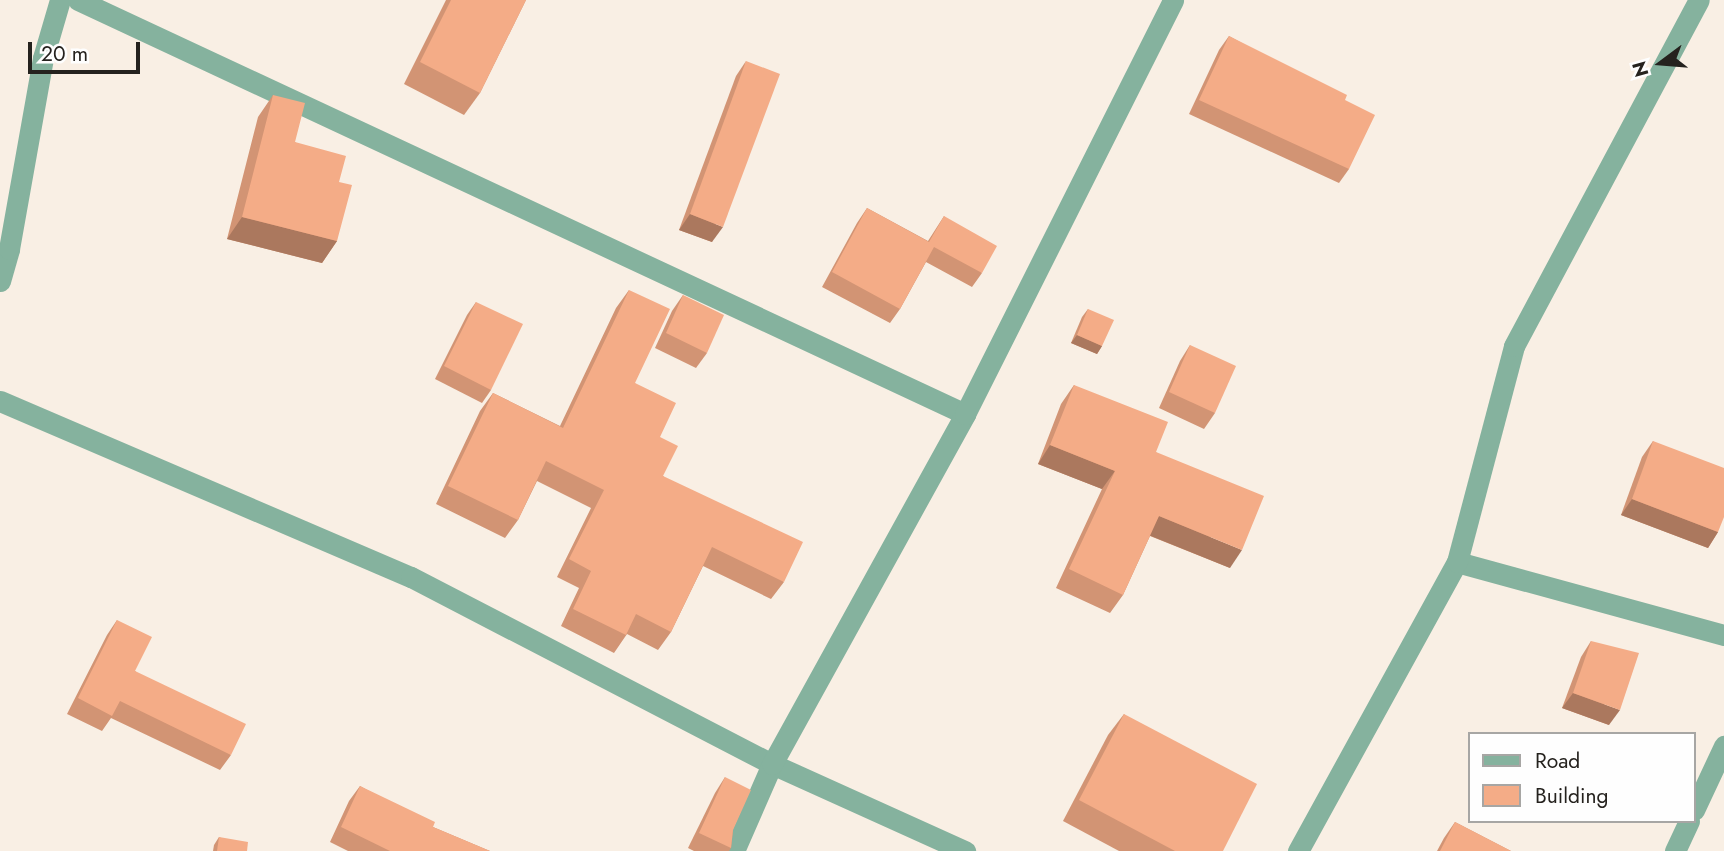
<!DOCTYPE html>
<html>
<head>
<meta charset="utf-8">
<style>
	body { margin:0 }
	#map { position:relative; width:1724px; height:851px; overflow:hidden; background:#f9efe4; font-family:Jost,sans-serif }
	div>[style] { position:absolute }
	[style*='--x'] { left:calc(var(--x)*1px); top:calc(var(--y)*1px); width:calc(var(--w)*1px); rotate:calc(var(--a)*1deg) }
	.minor>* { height:21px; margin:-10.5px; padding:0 10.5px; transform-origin:10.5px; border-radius:10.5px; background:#85b29e }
	.wall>* { inset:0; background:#d29474 }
	.shaded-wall>* { inset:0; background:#ab785e }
	.building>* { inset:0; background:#f4ac87 }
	span { translate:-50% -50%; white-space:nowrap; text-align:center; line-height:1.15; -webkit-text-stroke:7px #fefefe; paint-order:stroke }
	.legend { position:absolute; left:1468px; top:732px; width:228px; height:91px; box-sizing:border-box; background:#fefefe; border:2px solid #a7a6a4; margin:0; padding:9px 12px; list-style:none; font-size:21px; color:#25221e }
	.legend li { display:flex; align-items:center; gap:14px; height:35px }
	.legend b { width:35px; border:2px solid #a7a6a4 }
	.north { position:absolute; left:1626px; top:28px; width:70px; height:70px; -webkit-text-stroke:5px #fefefe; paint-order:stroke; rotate:254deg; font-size:19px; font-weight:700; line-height:28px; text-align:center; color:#25221e }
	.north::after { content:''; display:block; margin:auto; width:24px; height:32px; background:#25221e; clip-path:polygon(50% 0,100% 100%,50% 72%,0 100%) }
	.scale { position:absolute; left:28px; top:42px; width:112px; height:32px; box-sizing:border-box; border:4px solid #25221e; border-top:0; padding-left:9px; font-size:21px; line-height:24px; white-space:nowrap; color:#25221e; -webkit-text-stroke:5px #fefefe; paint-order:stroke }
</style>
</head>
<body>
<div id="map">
	<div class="minor">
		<div style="--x:78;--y:0;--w:979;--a:25.02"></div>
		<div style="--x:0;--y:281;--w:33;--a:-74"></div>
		<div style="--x:9;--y:249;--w:194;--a:-79.9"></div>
		<div style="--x:43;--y:58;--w:60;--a:-73.7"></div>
		<div style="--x:0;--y:401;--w:447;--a:23.2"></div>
		<div style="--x:411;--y:577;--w:407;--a:27.4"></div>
		<div style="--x:772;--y:764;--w:212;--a:24.3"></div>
		<div style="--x:1457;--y:562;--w:277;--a:15.3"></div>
		<div style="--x:1694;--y:810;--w:71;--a:-64.9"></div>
		<div style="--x:734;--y:851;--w:95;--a:-66.4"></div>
		<div style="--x:772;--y:764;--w:400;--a:-61.1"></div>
		<div style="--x:965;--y:414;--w:463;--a:-63.3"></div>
		<div style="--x:1298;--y:851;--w:330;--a:-61.2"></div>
		<div style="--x:1457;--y:562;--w:223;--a:-75.2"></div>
		<div style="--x:1514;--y:346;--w:392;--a:-61.9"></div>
		<div style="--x:1675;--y:851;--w:33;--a:-65"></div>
	</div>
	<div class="wall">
		<div style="clip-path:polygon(446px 0,526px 0,480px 93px,464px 115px,404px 84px)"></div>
		<div style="clip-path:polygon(1229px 36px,1345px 100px,1349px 169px,1339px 183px,1189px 114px,1219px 50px)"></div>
		<div style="clip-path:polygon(746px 61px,712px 242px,679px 230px,736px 76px)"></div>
		<div style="clip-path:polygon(273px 95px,295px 142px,339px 182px,337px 241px,322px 263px,227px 239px,258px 117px)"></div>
		<div style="clip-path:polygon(867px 208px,928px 241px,944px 216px,982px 273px,972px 287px,926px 262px,900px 309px,890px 323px,822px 287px,857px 223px)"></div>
		<div style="clip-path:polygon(629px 290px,635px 383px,660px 437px,663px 476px,784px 582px,771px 599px,703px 566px,671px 632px,658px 650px,627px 634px,614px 653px,561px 626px,579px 588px,557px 577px,591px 508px,537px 481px,518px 520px,505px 538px,436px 504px,480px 411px,493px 393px,560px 426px,616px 308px)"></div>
		<div style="clip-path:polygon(683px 295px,707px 353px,696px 368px,655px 348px,672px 311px)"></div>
		<div style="clip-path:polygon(476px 302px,491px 390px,482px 403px,435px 379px,467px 315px)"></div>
		<div style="clip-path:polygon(1088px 309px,1102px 346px,1097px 354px,1071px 343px,1082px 317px)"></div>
		<div style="clip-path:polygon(1190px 345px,1215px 413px,1204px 429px,1159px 408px,1180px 361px)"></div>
		<div style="clip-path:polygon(1074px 385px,1156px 452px,1230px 568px,1150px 536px,1123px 595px,1110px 613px,1056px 588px,1102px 489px,1038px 464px,1061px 404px)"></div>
		<div style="clip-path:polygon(1653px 441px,1718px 532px,1708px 548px,1621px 515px,1642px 457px)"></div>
		<div style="clip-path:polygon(117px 620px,135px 671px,231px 755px,220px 770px,111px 718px,102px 731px,67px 714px,107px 635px)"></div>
		<div style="clip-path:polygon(1591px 641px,1609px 725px,1562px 708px,1581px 657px)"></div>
		<div style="clip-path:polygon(1124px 714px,1223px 851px,1119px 851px,1063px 821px,1108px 735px)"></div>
		<div style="clip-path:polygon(725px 777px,733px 830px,731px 848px,729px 851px,694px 851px,688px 848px,715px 793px)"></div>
		<div style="clip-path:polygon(360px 786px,433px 827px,490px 851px,348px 851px,330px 842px,349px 801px)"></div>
		<div style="clip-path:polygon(1455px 822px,1511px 851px,1437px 851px,1444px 838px)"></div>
		<div style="clip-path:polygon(219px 837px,247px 851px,213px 851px,214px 845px)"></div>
	</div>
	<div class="shaded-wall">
		<div style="clip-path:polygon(690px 214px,723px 227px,712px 242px,679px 230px)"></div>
		<div style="clip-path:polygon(242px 217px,337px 241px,322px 263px,227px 239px)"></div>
		<div style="clip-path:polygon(1077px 335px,1102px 346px,1097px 354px,1071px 343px)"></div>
		<div style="clip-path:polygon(1050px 445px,1115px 471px,1102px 489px,1038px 464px)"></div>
		<div style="clip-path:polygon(1632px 499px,1718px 532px,1708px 548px,1621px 515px)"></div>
		<div style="clip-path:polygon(1159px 516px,1242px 550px,1230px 568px,1146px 534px)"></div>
		<div style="clip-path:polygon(1573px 693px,1620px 710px,1609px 725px,1562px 708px)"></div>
	</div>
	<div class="building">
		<div style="clip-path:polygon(451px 0,526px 0,480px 93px,420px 62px)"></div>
		<div style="clip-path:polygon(1229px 36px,1347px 95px,1345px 100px,1375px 115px,1349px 169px,1199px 100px)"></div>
		<div style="clip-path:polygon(746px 61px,780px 74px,723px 227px,690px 214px)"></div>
		<div style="clip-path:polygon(273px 95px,305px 103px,295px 142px,346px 156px,339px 182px,352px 185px,337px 241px,242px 217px)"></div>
		<div style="clip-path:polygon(867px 208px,929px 242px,944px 216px,997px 246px,982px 273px,934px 247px,900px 309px,832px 272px)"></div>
		<div style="clip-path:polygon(629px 290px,670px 309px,635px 383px,676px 403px,660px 437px,678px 446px,663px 476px,803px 542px,784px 582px,712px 547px,671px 632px,636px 614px,626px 635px,573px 609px,591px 571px,569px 559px,604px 490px,546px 461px,518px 520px,448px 486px,493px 393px,563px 428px)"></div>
		<div style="clip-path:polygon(683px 295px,724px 315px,707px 353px,666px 333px)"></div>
		<div style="clip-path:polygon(476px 302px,523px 324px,491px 390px,444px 366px)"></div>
		<div style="clip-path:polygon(1088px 309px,1114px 320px,1102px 346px,1077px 335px)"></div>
		<div style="clip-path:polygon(1190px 345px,1236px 366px,1215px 413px,1169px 392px)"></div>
		<div style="clip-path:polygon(1074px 385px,1168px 422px,1156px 452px,1264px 496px,1242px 550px,1159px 516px,1123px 595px,1069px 569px,1115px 471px,1050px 445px)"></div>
		<div style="clip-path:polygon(1653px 441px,1724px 468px,1724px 517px,1718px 532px,1632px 499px)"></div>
		<div style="clip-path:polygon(117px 620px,152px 637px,135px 671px,246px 724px,231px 755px,120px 701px,112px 716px,78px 698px)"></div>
		<div style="clip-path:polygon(1591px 641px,1639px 653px,1620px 710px,1573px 693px)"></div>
		<div style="clip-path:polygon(1124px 714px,1257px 784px,1223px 851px,1175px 851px,1079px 800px)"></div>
		<div style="clip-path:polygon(725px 777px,751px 790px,733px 830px,731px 848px,699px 833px)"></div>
		<div style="clip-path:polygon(360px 786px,435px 822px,433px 827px,490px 851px,390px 851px,341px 827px)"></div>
		<div style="clip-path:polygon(1455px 822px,1511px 851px,1440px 851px)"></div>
		<div style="clip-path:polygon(219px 837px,248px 842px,247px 851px,217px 851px)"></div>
	</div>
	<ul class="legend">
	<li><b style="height:9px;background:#85b29e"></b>Road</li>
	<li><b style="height:19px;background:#f4ac87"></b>Building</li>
	</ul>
	<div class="north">N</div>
	<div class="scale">20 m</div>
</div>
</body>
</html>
